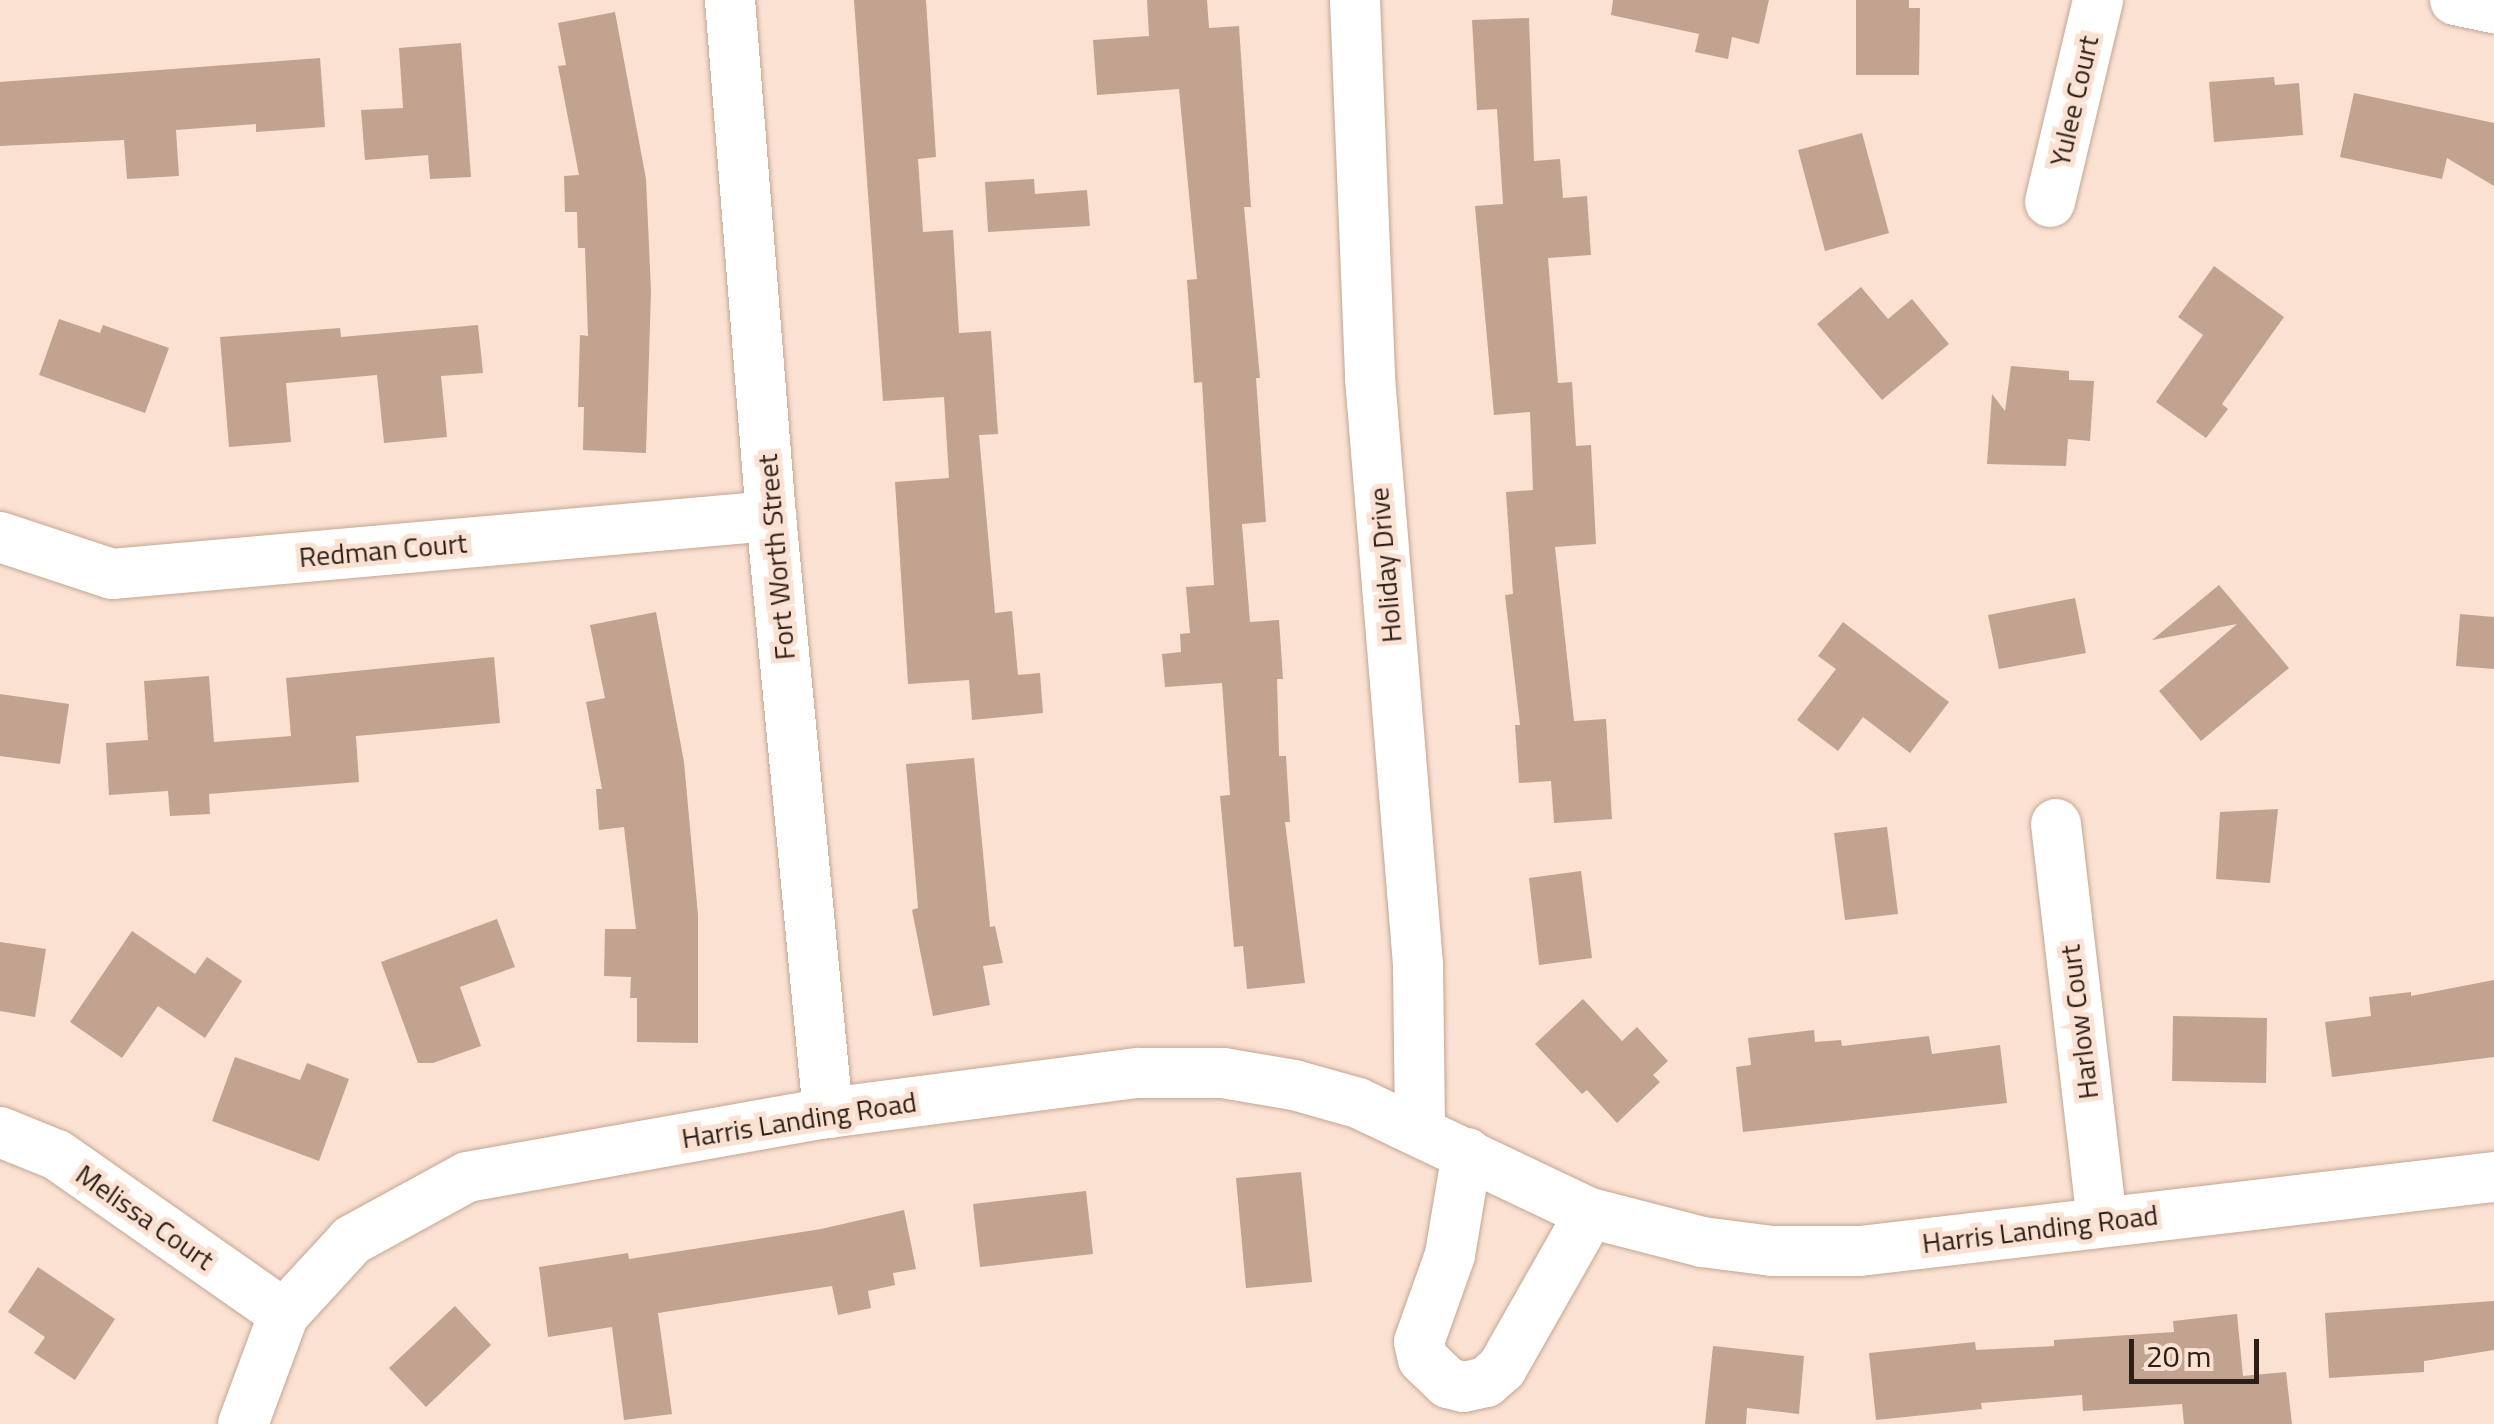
<!DOCTYPE html>
<html>
<head>
<meta charset="utf-8">
<style>
	body { margin:0 }
	#map { position:relative; width:2494px; height:1424px; overflow:hidden; background:#fae1d1; font-family:"Titillium Web",sans-serif }
	div>[style] { position:absolute }
	[style*='--x'] { left:calc(var(--x)*1px); top:calc(var(--y)*1px); width:calc(var(--w)*1px); rotate:calc(var(--a)*1deg) }
	.building>* { inset:0; background:#c1a390 }
	.roads { filter:drop-shadow(0 0 2px #c4a693) drop-shadow(0 0 2px #c4a693) }
	.minor>* { height:50px; margin:-25px; padding:0 25px; transform-origin:25px; border-radius:25px; background:#fff }
	span { translate:-50% -50%; white-space:nowrap; text-align:center; line-height:1.15; -webkit-text-stroke:10px #fae1d1; paint-order:stroke }
	.street-label { font-size:28px; color:#2b1f18 }
	.scale { position:absolute; left:2129px; top:1339px; width:130px; height:45px; box-sizing:border-box; border:5px solid #2b1f18; border-top:0; padding-left:12px; font-size:30px; line-height:35px; white-space:nowrap; color:#2b1f18; -webkit-text-stroke:8px #fae1d1; paint-order:stroke }
</style>
</head>
<body>
<div id="map">
	<div class="building">
		<div style="clip-path:polygon(854px 0,926px 0,936px 157px,918px 159px,923px 232px,953px 230px,959px 333px,991px 331px,998px 434px,979px 435px,995px 613px,1012px 611px,1018px 675px,1040px 673px,1043px 713px,972px 720px,969px 680px,908px 684px,895px 482px,949px 478px,944px 397px,883px 401px)"></div>
		<div style="clip-path:polygon(1147px 0,1207px 0,1209px 28px,1239px 26px,1251px 207px,1244px 207px,1260px 378px,1256px 378px,1266px 522px,1242px 524px,1250px 622px,1279px 620px,1283px 679px,1277px 679px,1279px 756px,1286px 756px,1290px 822px,1285px 822px,1305px 983px,1247px 989px,1243px 946px,1234px 947px,1220px 796px,1230px 795px,1222px 683px,1165px 687px,1162px 654px,1181px 652px,1180px 634px,1190px 633px,1186px 587px,1214px 585px,1202px 382px,1194px 383px,1187px 280px,1197px 279px,1179px 89px,1097px 95px,1093px 40px,1149px 36px)"></div>
		<div style="clip-path:polygon(1613px 0,1769px 0,1759px 44px,1732px 37px,1728px 59px,1695px 52px,1699px 34px,1611px 15px)"></div>
		<div style="clip-path:polygon(1856px 0,1909px 0,1909px 8px,1920px 8px,1919px 75px,1856px 75px)"></div>
		<div style="clip-path:polygon(615px 12px,646px 179px,651px 291px,646px 453px,583px 450px,584px 407px,578px 407px,580px 335px,588px 336px,585px 248px,578px 248px,577px 212px,565px 212px,564px 176px,579px 175px,558px 66px,566px 65px,558px 23px)"></div>
		<div style="clip-path:polygon(1529px 18px,1534px 161px,1560px 159px,1563px 198px,1587px 196px,1591px 255px,1548px 258px,1558px 383px,1572px 382px,1576px 446px,1591px 445px,1596px 544px,1555px 547px,1574px 721px,1606px 719px,1612px 819px,1554px 823px,1551px 781px,1519px 783px,1515px 725px,1520px 725px,1505px 595px,1513px 594px,1506px 492px,1533px 490px,1530px 412px,1494px 415px,1475px 206px,1503px 204px,1497px 109px,1477px 110px,1472px 20px)"></div>
		<div style="clip-path:polygon(461px 43px,471px 177px,430px 179px,428px 155px,365px 160px,361px 110px,403px 108px,399px 48px)"></div>
		<div style="clip-path:polygon(320px 58px,325px 127px,256px 132px,256px 124px,176px 130px,179px 176px,127px 179px,124px 140px,0 146px,0 82px)"></div>
		<div style="clip-path:polygon(2274px 77px,2275px 85px,2299px 83px,2303px 135px,2214px 142px,2209px 82px)"></div>
		<div style="clip-path:polygon(2354px 93px,2494px 123px,2494px 186px,2447px 158px,2442px 179px,2340px 157px)"></div>
		<div style="clip-path:polygon(1862px 133px,1889px 233px,1825px 251px,1798px 150px)"></div>
		<div style="clip-path:polygon(1034px 179px,1035px 194px,1087px 190px,1090px 226px,988px 232px,985px 182px)"></div>
		<div style="clip-path:polygon(2214px 266px,2284px 317px,2222px 404px,2228px 409px,2206px 438px,2156px 402px,2203px 335px,2178px 317px)"></div>
		<div style="clip-path:polygon(1861px 287px,1888px 319px,1912px 299px,1949px 344px,1882px 400px,1817px 324px)"></div>
		<div style="clip-path:polygon(59px 319px,100px 333px,103px 325px,169px 348px,145px 413px,39px 375px)"></div>
		<div style="clip-path:polygon(478px 325px,483px 373px,441px 376px,447px 437px,384px 443px,377px 375px,286px 383px,291px 442px,229px 447px,220px 337px,340px 328px,341px 337px)"></div>
		<div style="clip-path:polygon(2011px 366px,2069px 371px,2069px 380px,2094px 381px,2090px 441px,2068px 439px,2066px 466px,1987px 464px,1992px 394px,2005px 411px)"></div>
		<div style="clip-path:polygon(2219px 585px,2289px 668px,2201px 741px,2159px 691px,2237px 624px,2152px 640px)"></div>
		<div style="clip-path:polygon(2075px 598px,2086px 653px,1999px 669px,1988px 615px)"></div>
		<div style="clip-path:polygon(656px 612px,684px 762px,698px 915px,698px 1043px,637px 1042px,637px 998px,630px 998px,631px 977px,604px 976px,605px 929px,636px 929px,624px 827px,599px 830px,596px 789px,602px 789px,586px 702px,605px 698px,590px 625px)"></div>
		<div style="clip-path:polygon(2460px 614px,2494px 617px,2494px 669px,2456px 666px)"></div>
		<div style="clip-path:polygon(1843px 622px,1949px 702px,1910px 753px,1863px 717px,1838px 751px,1797px 720px,1836px 669px,1818px 656px)"></div>
		<div style="clip-path:polygon(494px 657px,500px 723px,356px 736px,359px 782px,209px 794px,210px 814px,170px 816px,168px 791px,109px 795px,106px 743px,148px 740px,144px 681px,209px 676px,214px 742px,291px 736px,286px 678px)"></div>
		<div style="clip-path:polygon(0 694px,69px 704px,60px 764px,0 756px)"></div>
		<div style="clip-path:polygon(974px 758px,990px 927px,995px 926px,1003px 963px,983px 966px,990px 1005px,933px 1016px,912px 910px,918px 908px,906px 764px)"></div>
		<div style="clip-path:polygon(2278px 809px,2270px 883px,2216px 879px,2220px 812px)"></div>
		<div style="clip-path:polygon(1887px 827px,1898px 914px,1845px 920px,1834px 833px)"></div>
		<div style="clip-path:polygon(1581px 871px,1592px 958px,1539px 965px,1529px 878px)"></div>
		<div style="clip-path:polygon(497px 919px,515px 967px,460px 987px,481px 1046px,433px 1063px,418px 1063px,381px 962px)"></div>
		<div style="clip-path:polygon(132px 931px,195px 974px,207px 957px,242px 981px,205px 1038px,158px 1006px,122px 1058px,70px 1022px)"></div>
		<div style="clip-path:polygon(0 942px,46px 949px,35px 1017px,0 1011px)"></div>
		<div style="clip-path:polygon(2494px 980px,2494px 1057px,2332px 1077px,2325px 1022px,2371px 1016px,2369px 997px,2411px 992px,2411px 996px)"></div>
		<div style="clip-path:polygon(1583px 999px,1622px 1041px,1637px 1027px,1668px 1061px,1653px 1075px,1660px 1082px,1617px 1123px,1587px 1090px,1582px 1094px,1535px 1044px)"></div>
		<div style="clip-path:polygon(2173px 1016px,2267px 1018px,2266px 1083px,2172px 1081px)"></div>
		<div style="clip-path:polygon(1814px 1030px,1815px 1042px,1841px 1040px,1842px 1046px,1929px 1036px,1932px 1054px,2000px 1045px,2007px 1103px,1743px 1132px,1736px 1067px,1751px 1065px,1748px 1038px)"></div>
		<div style="clip-path:polygon(235px 1057px,300px 1080px,307px 1063px,349px 1079px,319px 1161px,212px 1121px)"></div>
		<div style="clip-path:polygon(1301px 1172px,1312px 1282px,1246px 1288px,1236px 1178px)"></div>
		<div style="clip-path:polygon(1086px 1191px,1093px 1254px,980px 1267px,973px 1204px)"></div>
		<div style="clip-path:polygon(904px 1210px,916px 1269px,893px 1273px,895px 1285px,868px 1291px,871px 1308px,838px 1315px,832px 1286px,658px 1313px,672px 1414px,624px 1420px,612px 1327px,548px 1337px,539px 1267px,628px 1253px,629px 1259px,821px 1229px)"></div>
		<div style="clip-path:polygon(38px 1267px,115px 1319px,75px 1380px,34px 1353px,45px 1337px,8px 1312px)"></div>
		<div style="clip-path:polygon(2494px 1301px,2494px 1350px,2424px 1361px,2424px 1372px,2329px 1378px,2325px 1313px)"></div>
		<div style="clip-path:polygon(455px 1306px,491px 1345px,426px 1407px,389px 1368px)"></div>
		<div style="clip-path:polygon(2237px 1314px,2243px 1376px,2286px 1372px,2292px 1424px,2184px 1424px,2182px 1404px,2083px 1411px,2082px 1395px,1981px 1403px,1982px 1409px,1876px 1420px,1869px 1353px,1975px 1342px,1976px 1350px,2054px 1346px,2054px 1340px,2174px 1332px,2173px 1321px)"></div>
		<div style="clip-path:polygon(1713px 1346px,1804px 1356px,1799px 1414px,1747px 1408px,1746px 1424px,1705px 1424px)"></div>
	</div>
	<div class="roads">
		<div class="minor">
			<div style="--x:730;--y:0;--w:518;--a:85.46"></div>
			<div style="--x:771;--y:516;--w:600;--a:84.55"></div>
			<div style="--x:1355;--y:0;--w:378;--a:87.7"></div>
			<div style="--x:1370;--y:378;--w:588;--a:85.32"></div>
			<div style="--x:1418;--y:964;--w:165;--a:89.3"></div>
			<div style="--x:2455;--y:0;--w:40;--a:12"></div>
			<div style="--x:2050;--y:202;--w:208;--a:-76.6"></div>
			<div style="--x:0;--y:537;--w:118;--a:18.3"></div>
			<div style="--x:112;--y:574;--w:662;--a:-5.03"></div>
			<div style="--x:2056;--y:824;--w:399;--a:83.4"></div>
			<div style="--x:0;--y:1132;--w:61;--a:22"></div>
			<div style="--x:57;--y:1155;--w:277;--a:35"></div>
			<div style="--x:1467;--y:1153;--w:103;--a:99.5"></div>
			<div style="--x:1450;--y:1255;--w:92;--a:109.6"></div>
			<div style="--x:1419;--y:1342;--w:17;--a:77"></div>
			<div style="--x:1423;--y:1359;--w:35;--a:44"></div>
			<div style="--x:1448;--y:1383;--w:16;--a:14"></div>
			<div style="--x:1464;--y:1387;--w:23;--a:-13"></div>
			<div style="--x:1486;--y:1382;--w:21;--a:-41"></div>
			<div style="--x:1502;--y:1368;--w:178;--a:-60.4"></div>
			<div style="--x:243;--y:1424;--w:117;--a:-69.6"></div>
			<div style="--x:284;--y:1314;--w:100;--a:-47.4"></div>
			<div style="--x:352;--y:1240;--w:131;--a:-28.7"></div>
			<div style="--x:467;--y:1177;--w:367;--a:-10.1"></div>
			<div style="--x:828;--y:1113;--w:313;--a:-7.4"></div>
			<div style="--x:1138;--y:1073;--w:85;--a:0"></div>
			<div style="--x:1223;--y:1073;--w:72;--a:9.6"></div>
			<div style="--x:1294;--y:1085;--w:66;--a:15.7"></div>
			<div style="--x:1358;--y:1103;--w:257;--a:25.4"></div>
			<div style="--x:1590;--y:1213;--w:116;--a:14.5"></div>
			<div style="--x:1702;--y:1242;--w:71;--a:7.3"></div>
			<div style="--x:1772;--y:1251;--w:88;--a:0"></div>
			<div style="--x:1860;--y:1251;--w:638;--a:-6.66"></div>
		</div>
	</div>
	<div class="street-label">
		<span style="left:2074px;top:101px;rotate:-77deg">Yulee Court</span>
		<span style="left:383px;top:550px;rotate:-5deg">Redman Court</span>
		<span style="left:776px;top:557px;rotate:-95deg">Fort Worth Street</span>
		<span style="left:1385px;top:565px;rotate:-95deg">Holiday Drive</span>
		<span style="left:2079px;top:1022px;rotate:-97deg">Harlow Court</span>
		<span style="left:799px;top:1120px;rotate:-9deg">Harris Landing Road</span>
		<span style="left:145px;top:1217px;rotate:35deg">Melissa Court</span>
		<span style="left:2040px;top:1229px;rotate:-7deg">Harris Landing Road</span>
	</div>
	<div class="scale">20 m</div>
</div>
</body>
</html>
